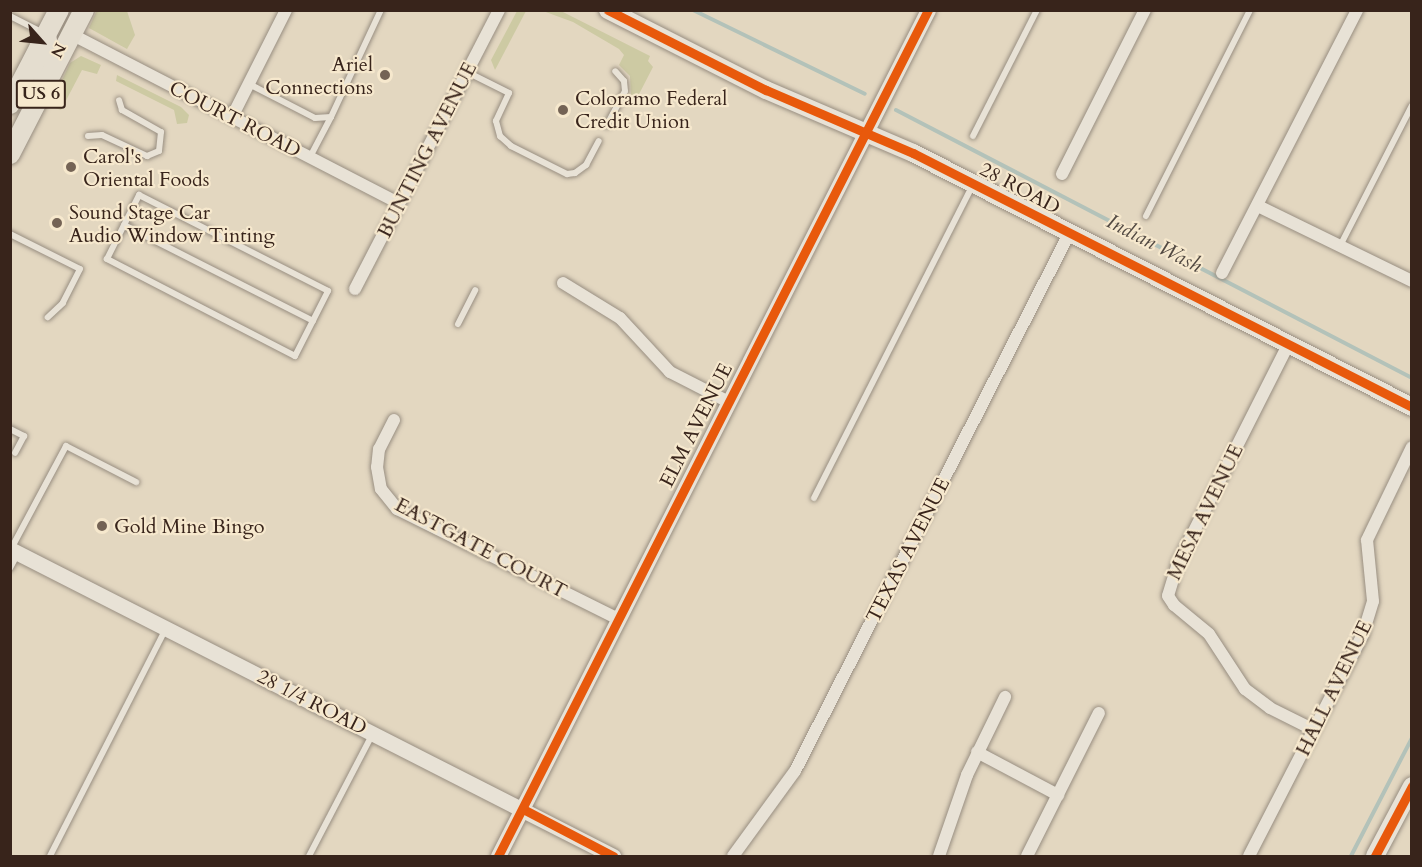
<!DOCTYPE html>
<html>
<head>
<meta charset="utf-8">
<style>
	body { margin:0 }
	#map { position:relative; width:1422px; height:867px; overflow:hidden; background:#e3d7c0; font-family:Cardo,serif }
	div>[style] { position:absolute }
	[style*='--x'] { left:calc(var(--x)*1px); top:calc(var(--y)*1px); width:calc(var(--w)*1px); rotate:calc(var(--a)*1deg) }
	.green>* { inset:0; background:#cdcaa3 }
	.stream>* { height:4px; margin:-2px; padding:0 2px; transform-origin:2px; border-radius:2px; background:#b3c2b9 }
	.roads { filter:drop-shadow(0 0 2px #988e81) drop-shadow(0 0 2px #988e81) }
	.service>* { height:6px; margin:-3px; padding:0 3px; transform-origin:3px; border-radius:3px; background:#e8e2d6 }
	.minor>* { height:12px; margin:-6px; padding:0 6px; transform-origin:6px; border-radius:6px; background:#e8e2d6 }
	.tertiary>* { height:15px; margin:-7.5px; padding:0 7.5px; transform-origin:7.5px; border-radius:7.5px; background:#e8e2d6 }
	.secondary>* { height:18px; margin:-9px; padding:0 9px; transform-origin:9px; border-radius:9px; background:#e8e2d6 }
	.primary>* { height:20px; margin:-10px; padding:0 10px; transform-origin:10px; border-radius:10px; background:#e4ddcf }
	.cycleway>* { height:9px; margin:-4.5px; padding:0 4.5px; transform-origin:4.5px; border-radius:4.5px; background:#e8590c }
	.dots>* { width:16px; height:16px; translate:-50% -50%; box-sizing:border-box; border:3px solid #f6e8cd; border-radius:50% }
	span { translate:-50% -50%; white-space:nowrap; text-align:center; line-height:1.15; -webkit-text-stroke:4.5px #f6e8cd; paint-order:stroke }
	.shield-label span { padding:2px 4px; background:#f6e8cd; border:2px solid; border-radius:4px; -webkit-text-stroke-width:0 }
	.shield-label { font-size:18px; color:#38241b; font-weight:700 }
	.poi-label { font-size:20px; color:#38241b }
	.right { translate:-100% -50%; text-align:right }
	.left { translate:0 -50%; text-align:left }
	.street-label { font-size:20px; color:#38241b }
	.water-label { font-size:21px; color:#524942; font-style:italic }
	.frame { position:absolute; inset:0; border:12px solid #38241b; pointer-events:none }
	.north { position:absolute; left:12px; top:12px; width:60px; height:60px; -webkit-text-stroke:4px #f6e8cd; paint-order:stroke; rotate:117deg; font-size:16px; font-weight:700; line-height:24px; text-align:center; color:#38241b }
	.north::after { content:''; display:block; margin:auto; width:21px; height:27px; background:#38241b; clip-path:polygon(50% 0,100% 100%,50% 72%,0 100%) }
</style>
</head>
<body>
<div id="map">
	<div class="green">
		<div style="clip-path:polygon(97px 10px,127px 11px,135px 35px,127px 49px,89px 28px)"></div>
		<div style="clip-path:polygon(517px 11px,526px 11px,495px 70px,491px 60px)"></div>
		<div style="clip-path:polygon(543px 11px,561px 11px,650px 56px,648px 61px,653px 67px,636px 100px,631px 97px,630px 76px,619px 65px,624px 55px,619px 49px,573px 22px)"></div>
		<div style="clip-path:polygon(81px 56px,101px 65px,97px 74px,82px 70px,61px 110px,50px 106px,70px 63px)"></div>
		<div style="clip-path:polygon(117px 75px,181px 107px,189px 115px,187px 123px,177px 124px,174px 110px,116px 81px)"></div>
	</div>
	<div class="stream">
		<div style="--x:693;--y:10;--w:191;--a:26"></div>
		<div style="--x:896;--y:110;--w:581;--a:27.45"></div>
		<div style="--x:1351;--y:856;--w:133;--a:-62.7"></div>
	</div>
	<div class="roads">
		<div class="service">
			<div style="--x:10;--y:16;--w:37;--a:27"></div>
			<div style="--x:467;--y:72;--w:47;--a:26.6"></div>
			<div style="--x:509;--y:93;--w:31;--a:115"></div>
			<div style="--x:496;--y:121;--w:16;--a:75"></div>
			<div style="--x:500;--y:136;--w:15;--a:42"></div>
			<div style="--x:511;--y:146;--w:63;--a:26.6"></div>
			<div style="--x:567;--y:174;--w:8;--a:-7"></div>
			<div style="--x:575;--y:173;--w:14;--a:-36"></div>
			<div style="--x:586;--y:165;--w:27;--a:-62"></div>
			<div style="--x:249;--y:84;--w:74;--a:27.3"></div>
			<div style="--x:315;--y:118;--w:16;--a:-4"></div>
			<div style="--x:331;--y:117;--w:45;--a:117.7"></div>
			<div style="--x:331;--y:117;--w:118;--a:-65"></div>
			<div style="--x:607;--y:125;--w:38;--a:-62"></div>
			<div style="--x:625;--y:91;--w:10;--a:-96"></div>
			<div style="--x:624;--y:81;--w:13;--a:-132"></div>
			<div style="--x:88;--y:136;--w:14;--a:-4"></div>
			<div style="--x:102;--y:135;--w:50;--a:25"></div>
			<div style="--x:147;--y:156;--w:13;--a:-23"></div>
			<div style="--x:159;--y:151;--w:19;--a:-84"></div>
			<div style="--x:161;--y:132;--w:45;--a:-150.6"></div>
			<div style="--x:122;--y:110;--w:10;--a:-107"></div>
			<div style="--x:973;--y:136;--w:141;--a:-63.1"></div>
			<div style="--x:139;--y:195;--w:212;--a:26.9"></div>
			<div style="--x:328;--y:291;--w:73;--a:116.9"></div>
			<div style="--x:295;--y:356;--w:212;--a:-152.7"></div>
			<div style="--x:107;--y:259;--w:72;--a:-63.4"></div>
			<div style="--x:1146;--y:216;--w:231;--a:-63.2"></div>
			<div style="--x:124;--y:225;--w:212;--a:26.9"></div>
			<div style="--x:10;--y:234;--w:78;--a:26.6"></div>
			<div style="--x:80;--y:269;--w:38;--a:117"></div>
			<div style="--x:63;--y:303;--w:21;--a:137"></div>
			<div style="--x:1340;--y:246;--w:158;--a:-62.9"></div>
			<div style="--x:458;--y:324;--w:38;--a:-63"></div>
			<div style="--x:10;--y:429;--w:16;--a:27"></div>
			<div style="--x:24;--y:436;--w:19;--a:118"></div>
			<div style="--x:814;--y:498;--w:350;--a:-63.1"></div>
			<div style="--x:11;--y:549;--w:117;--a:-61.9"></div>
			<div style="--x:66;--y:446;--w:79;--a:27.2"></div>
			<div style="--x:10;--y:568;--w:15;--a:-62"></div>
			<div style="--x:50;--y:856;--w:254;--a:-63"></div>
			<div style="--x:309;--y:856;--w:139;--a:-62.5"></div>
		</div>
		<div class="minor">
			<div style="--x:71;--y:34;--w:369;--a:27.3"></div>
			<div style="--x:232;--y:117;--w:120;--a:-63.2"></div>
			<div style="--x:1062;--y:174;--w:184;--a:-63.2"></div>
			<div style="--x:1258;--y:206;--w:171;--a:26"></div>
			<div style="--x:1222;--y:273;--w:296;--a:-62.8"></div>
			<div style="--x:563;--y:283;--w:67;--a:31.6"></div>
			<div style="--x:620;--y:318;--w:74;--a:47.2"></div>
			<div style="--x:670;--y:372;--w:64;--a:27"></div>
			<div style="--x:355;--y:289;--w:314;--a:-62.7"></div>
			<div style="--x:1288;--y:345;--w:244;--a:116.8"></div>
			<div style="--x:1178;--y:563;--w:34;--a:107"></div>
			<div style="--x:1168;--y:596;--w:11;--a:56"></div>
			<div style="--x:1174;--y:605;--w:45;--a:39.6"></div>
			<div style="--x:1209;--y:634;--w:66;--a:56.8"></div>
			<div style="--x:1245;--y:689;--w:31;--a:37"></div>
			<div style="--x:1270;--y:708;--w:49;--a:26.6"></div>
			<div style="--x:394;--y:420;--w:33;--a:117"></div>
			<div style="--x:379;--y:449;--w:18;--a:96"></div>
			<div style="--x:377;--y:467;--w:22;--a:80"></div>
			<div style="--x:381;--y:489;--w:26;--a:51"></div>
			<div style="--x:397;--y:509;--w:248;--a:26.4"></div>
			<div style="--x:977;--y:752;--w:92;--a:28"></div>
			<div style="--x:733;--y:856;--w:105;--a:-53.9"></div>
			<div style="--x:795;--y:771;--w:603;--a:-62.97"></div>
			<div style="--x:939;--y:856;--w:86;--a:-70.9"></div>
			<div style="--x:967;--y:775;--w:87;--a:-64"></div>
			<div style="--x:1027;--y:856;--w:160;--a:-63.3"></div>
			<div style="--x:1249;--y:856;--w:250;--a:-62.8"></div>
			<div style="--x:1363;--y:634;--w:34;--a:-73"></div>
			<div style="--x:1373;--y:601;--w:61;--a:-95.6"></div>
			<div style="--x:1367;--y:540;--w:103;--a:-64.2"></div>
		</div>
		<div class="tertiary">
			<div style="--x:10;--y:549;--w:677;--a:26.98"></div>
			<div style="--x:498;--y:856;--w:949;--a:-63.06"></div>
		</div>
		<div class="secondary">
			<div style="--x:608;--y:10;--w:177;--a:26.9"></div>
			<div style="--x:766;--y:90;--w:160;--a:23.2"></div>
			<div style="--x:913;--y:153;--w:560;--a:26.98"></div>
			<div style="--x:1375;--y:856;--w:79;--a:-62.1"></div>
		</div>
		<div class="primary">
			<div style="--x:41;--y:73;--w:19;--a:-62"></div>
			<div style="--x:50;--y:56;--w:21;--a:-101"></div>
			<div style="--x:10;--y:104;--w:106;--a:-62.5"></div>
			<div style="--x:10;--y:154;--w:162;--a:-62.8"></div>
		</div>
	</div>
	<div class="cycleway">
		<div style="--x:608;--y:10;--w:177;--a:26.9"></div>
		<div style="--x:766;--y:90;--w:160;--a:23.2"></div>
		<div style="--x:913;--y:153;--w:560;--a:26.98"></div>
		<div style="--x:523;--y:809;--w:102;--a:27.6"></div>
		<div style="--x:498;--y:856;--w:949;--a:-63.06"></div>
		<div style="--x:1375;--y:856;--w:79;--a:-62.1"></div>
	</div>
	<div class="dots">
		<div style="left:385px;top:75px;background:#746355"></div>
		<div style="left:563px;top:110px;background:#746355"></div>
		<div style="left:71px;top:167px;background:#746355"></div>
		<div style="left:57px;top:223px;background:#746355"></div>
		<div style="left:102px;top:526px;background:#746355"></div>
	</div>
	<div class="shield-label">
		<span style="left:41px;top:94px">US 6</span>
	</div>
	<div class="poi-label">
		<span class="right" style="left:373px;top:76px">Ariel<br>Connections</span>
		<span class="left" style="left:575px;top:110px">Coloramo Federal<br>Credit Union</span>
		<span class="left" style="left:83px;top:168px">Carol's<br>Oriental Foods</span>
		<span class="left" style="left:69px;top:224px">Sound Stage Car<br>Audio Window Tinting</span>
		<span class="left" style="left:114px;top:526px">Gold Mine Bingo</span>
	</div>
	<div class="street-label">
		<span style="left:235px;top:119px;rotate:27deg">COURT ROAD</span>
		<span style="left:427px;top:150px;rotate:-63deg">BUNTING AVENUE</span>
		<span style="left:1020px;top:188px;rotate:28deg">28 ROAD</span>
		<span style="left:696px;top:425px;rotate:-63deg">ELM AVENUE</span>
		<span style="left:1205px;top:512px;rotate:-64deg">MESA AVENUE</span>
		<span style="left:481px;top:548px;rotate:28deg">EASTGATE COURT</span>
		<span style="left:908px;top:550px;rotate:-63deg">TEXAS AVENUE</span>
		<span style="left:1334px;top:688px;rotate:-64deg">HALL AVENUE</span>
		<span style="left:312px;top:702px;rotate:27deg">28 1/4 ROAD</span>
	</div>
	<div class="water-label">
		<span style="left:1154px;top:244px;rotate:27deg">Indian Wash</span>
	</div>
	<div class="frame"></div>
	<div class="north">N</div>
</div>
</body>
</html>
